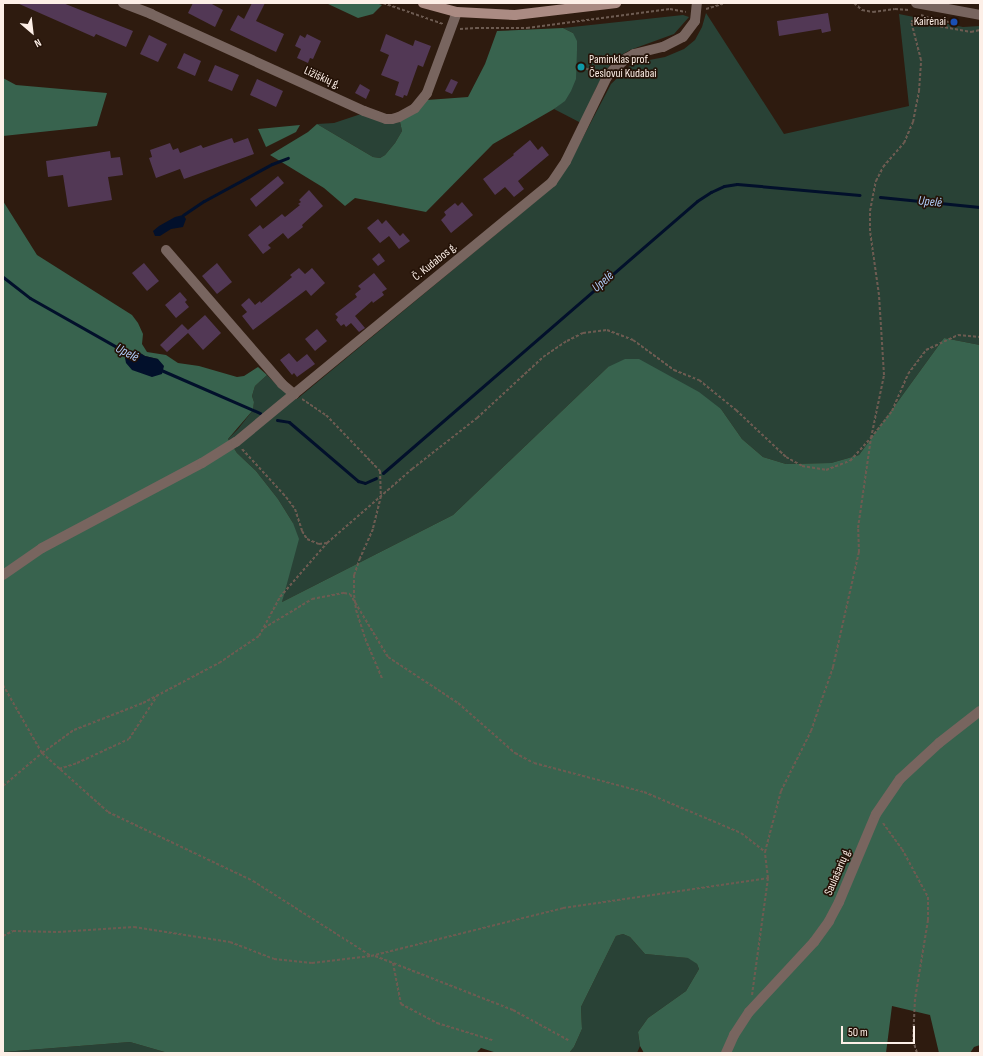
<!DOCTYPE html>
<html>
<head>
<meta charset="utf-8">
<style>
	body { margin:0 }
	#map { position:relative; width:983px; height:1056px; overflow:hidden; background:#2e1b0f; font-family:"Sofia Sans Condensed",sans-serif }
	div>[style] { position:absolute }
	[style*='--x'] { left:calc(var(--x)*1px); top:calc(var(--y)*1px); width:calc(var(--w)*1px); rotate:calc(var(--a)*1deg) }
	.green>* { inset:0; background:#294236 }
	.forest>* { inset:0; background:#38634e }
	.water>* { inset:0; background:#02102b }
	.stream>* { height:3px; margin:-1.5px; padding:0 1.5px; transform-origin:1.5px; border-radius:1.5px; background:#02102b }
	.building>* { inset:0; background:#523855 }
	.path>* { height:2px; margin-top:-1px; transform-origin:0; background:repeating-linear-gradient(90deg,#6d5b51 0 3px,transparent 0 5px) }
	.minor>* { height:10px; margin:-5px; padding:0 5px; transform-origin:5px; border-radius:5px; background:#78655f }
	.secondary>* { height:10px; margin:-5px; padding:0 5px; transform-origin:5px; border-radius:5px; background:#ab8b83 }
	.dots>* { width:11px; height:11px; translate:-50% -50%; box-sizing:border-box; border:2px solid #241207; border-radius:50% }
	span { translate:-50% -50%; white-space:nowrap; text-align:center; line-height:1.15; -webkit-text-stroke:3.5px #241207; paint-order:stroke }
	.poi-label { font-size:12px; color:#fdefe7 }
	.right { translate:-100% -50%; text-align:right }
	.left { translate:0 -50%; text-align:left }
	.street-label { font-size:12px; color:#fdefe7 }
	.water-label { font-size:13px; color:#b0cefb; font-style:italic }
	.frame { position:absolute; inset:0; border:4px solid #fdefe7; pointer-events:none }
	.north { position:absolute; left:12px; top:12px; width:40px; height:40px; -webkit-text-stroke:3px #241207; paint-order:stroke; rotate:152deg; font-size:11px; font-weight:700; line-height:16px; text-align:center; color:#fdefe7 }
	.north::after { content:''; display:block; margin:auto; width:14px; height:18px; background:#fdefe7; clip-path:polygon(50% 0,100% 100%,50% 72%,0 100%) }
	.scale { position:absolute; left:841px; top:1026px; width:74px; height:18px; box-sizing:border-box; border:2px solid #fdefe7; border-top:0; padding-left:5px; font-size:12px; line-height:14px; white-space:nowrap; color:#fdefe7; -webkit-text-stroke:3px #241207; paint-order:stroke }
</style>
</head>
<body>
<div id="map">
	<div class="green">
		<div style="clip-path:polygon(706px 13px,784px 134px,909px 106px,899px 14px,963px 27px,980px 26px,980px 345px,944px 338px,859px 455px,831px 463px,786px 464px,763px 457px,742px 439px,721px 409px,608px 367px,453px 515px,282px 602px,293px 523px,278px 499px,256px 471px,237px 453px,228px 439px,238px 429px,253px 410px,254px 402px,252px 396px,255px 386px,267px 375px,281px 389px,297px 399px,541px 197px,569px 164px,611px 84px,630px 66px,639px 62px,665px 57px,684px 49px,695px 40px,702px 27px)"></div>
		<div style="clip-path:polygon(683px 15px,689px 17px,674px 34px,630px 50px,616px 58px,607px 69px,596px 88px,581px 123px,554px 109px,565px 100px,573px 33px,563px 28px)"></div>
		<div style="clip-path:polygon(361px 114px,388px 123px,400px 122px,402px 131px,395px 143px,385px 155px,380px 158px,373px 157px,317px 124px,334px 123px)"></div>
		<div style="clip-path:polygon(623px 934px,630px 937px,645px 954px,689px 958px,697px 964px,699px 969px,686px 991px,648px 1018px,638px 1032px,640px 1046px,637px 1053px,569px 1053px,574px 1047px,582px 1029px,581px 1007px,616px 936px)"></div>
		<div style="clip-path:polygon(130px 1042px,168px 1053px,3px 1053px,3px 1052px)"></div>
	</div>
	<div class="forest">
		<div style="clip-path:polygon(326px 3px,376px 3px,382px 5px,373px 14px,358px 18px)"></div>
		<div style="clip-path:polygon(563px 28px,573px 33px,577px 41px,577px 50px,576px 79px,571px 91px,565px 101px,554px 109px,493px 144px,426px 212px,355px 198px,345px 206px,324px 188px,270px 155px,308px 132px,317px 124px,373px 157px,380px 158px,385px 155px,395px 143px,402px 131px,400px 122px,427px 100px,468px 97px,485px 64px,497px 31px)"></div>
		<div style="clip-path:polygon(3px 78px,16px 85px,107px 93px,97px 126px,3px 136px)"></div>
		<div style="clip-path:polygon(300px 125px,296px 132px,266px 147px,258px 129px)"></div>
		<div style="clip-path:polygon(evenodd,3px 201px,37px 255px,132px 315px,138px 323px,143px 334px,142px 344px,147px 352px,166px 355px,178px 363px,199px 366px,237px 377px,244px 376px,258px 367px,267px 375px,255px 386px,252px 396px,254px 402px,253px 410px,228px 439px,237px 453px,256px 471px,278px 499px,293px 523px,299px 539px,282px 602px,453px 515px,608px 367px,625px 359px,639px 359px,699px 392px,721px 409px,742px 439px,763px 457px,786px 464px,831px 463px,859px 455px,944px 338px,980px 345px,980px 1045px,974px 1047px,970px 1053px,939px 1053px,930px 1015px,892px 1006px,886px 1053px,644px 1053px,640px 1046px,638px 1032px,648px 1018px,686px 991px,699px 969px,697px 964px,688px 958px,645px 954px,630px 937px,623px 934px,616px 936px,581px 1007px,582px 1029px,574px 1047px,569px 1053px,497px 1053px,481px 1048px,476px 1053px,168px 1053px,130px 1042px,3px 1052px,3px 201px,137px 351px,145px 356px,158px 359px,152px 377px,137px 351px)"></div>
	</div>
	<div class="water">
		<div style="clip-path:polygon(183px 215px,186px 219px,183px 227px,171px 229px,160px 236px,155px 236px,153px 231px,159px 226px,175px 217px)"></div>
		<div style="clip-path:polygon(129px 351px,137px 351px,145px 356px,158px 359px,164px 366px,162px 374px,152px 377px,132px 370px,126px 363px,125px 358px)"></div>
	</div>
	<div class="stream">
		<div style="--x:880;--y:197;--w:100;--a:5.7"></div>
		<div style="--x:183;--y:215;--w:25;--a:-34"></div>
		<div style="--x:204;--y:201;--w:77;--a:-28.6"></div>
		<div style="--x:272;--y:164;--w:17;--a:-21"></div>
		<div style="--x:3;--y:277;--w:34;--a:38"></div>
		<div style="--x:30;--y:298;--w:114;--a:29.5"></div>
		<div style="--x:161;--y:370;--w:108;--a:23.5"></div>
		<div style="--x:277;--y:420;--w:12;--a:9"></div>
		<div style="--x:289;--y:422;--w:91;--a:40.5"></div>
		<div style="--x:358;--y:481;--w:7;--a:16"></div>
		<div style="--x:365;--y:483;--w:12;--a:-24"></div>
		<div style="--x:383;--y:473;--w:415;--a:-40.9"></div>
		<div style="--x:697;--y:201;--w:17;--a:-33"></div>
		<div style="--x:711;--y:192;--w:14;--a:-25"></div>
		<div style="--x:724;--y:186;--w:13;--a:-9"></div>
		<div style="--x:737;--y:184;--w:123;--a:5.1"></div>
	</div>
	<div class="building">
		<div style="clip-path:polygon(17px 3px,63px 3px,133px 31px,126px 47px,96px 34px,94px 37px)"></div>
		<div style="clip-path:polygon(193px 3px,210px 3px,223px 10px,215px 27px,188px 13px)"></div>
		<div style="clip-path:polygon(252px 3px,265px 3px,256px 21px,284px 34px,276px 52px,230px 30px,238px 15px,244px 19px)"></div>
		<div style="clip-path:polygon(828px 13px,831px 31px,822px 33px,821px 29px,779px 36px,777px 21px)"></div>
		<div style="clip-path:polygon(307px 34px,321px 41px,313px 59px,310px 58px,308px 63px,297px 58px,301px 49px,295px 46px,300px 35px,305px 38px)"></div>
		<div style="clip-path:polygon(386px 34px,413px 46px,415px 40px,431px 46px,423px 67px,418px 65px,407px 96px,404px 95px,403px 98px,395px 95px,399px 82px,381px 75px,389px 55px,380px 51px)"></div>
		<div style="clip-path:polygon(149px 35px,167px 44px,158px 62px,140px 54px)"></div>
		<div style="clip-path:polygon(184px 53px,201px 61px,195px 76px,177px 68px)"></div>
		<div style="clip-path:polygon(215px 65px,239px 75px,232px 91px,208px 81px)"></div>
		<div style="clip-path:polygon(257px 79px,283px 91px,276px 107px,250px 95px)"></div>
		<div style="clip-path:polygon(451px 79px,458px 82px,452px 94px,445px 91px)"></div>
		<div style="clip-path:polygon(360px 84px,370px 90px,366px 99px,355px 93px)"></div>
		<div style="clip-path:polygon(232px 138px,234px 143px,248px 138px,254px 154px,184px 179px,180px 169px,156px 178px,149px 158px,152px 157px,150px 150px,170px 143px,173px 150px,178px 148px,180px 153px,201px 145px,203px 148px)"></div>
		<div style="clip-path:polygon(530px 140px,538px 150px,542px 146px,549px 155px,518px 181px,524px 189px,514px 197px,505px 187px,495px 195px,483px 179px,514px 155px,513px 154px)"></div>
		<div style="clip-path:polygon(110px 151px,111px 158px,120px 157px,123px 175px,108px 177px,112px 200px,68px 207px,63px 175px,48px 177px,46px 161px)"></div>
		<div style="clip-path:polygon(278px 176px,284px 183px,256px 207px,250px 199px)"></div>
		<div style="clip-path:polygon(309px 190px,323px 206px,302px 225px,303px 227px,288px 239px,283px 233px,268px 245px,271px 248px,263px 254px,248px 235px,260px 225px,263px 229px,282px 214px,285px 217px,300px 205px,298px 204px,301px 202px,299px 200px)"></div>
		<div style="clip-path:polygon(462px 202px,473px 215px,451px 233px,441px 220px,446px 215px,444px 212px,455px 203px,458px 206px)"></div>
		<div style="clip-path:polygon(378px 219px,382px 224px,386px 220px,400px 236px,403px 233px,410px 241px,399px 249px,389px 236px,380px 243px,367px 228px)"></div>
		<div style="clip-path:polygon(379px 253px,385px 261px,378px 266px,372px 259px)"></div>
		<div style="clip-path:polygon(144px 263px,159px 281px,147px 291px,132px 273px)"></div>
		<div style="clip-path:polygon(217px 263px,232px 282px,217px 294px,202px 276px)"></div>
		<div style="clip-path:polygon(299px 268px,305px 274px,312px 268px,325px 283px,311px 296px,306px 290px,253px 330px,242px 316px,247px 312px,241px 305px,249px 298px,255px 305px,260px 301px,261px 303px,292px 277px,290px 275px)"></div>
		<div style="clip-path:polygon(374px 273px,387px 289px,382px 292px,384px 295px,373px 303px,372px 301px,355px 316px,365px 328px,359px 332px,351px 323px,346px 327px,344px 324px,341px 326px,336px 320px,338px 317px,335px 314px,357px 297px,355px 294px,361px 289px,358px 286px)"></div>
		<div style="clip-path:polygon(180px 292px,187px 300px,185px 302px,189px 307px,176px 318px,165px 305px)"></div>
		<div style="clip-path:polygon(205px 315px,221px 333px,203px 350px,188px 333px,167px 352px,160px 345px,182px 324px,188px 330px)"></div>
		<div style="clip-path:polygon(317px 329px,327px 341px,315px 351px,305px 339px)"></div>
		<div style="clip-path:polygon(289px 353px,297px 362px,307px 354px,315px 364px,297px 377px,294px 373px,292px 375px,280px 360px)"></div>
	</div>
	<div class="path">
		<div style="--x:383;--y:3;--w:64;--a:19.3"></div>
		<div style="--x:854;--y:3;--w:11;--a:41"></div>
		<div style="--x:862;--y:10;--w:11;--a:10"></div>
		<div style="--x:873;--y:12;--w:22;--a:-8"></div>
		<div style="--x:895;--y:9;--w:14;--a:4"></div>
		<div style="--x:706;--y:9;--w:21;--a:-17"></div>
		<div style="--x:921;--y:15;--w:12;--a:20"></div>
		<div style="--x:932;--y:19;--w:27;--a:10"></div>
		<div style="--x:460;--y:29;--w:16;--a:-4"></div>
		<div style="--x:476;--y:28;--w:51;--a:0"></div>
		<div style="--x:527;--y:28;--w:144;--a:-7.6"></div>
		<div style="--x:670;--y:9;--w:16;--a:11"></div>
		<div style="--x:581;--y:67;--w:19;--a:18"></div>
		<div style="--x:302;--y:399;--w:29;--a:34"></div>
		<div style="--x:326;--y:415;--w:78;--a:46"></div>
		<div style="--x:380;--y:471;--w:25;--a:88"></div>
		<div style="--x:381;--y:496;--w:34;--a:104"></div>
		<div style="--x:373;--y:529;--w:32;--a:114"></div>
		<div style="--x:360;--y:558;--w:18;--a:109"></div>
		<div style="--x:354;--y:575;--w:20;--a:90"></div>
		<div style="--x:354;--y:595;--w:15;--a:82"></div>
		<div style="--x:356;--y:610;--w:35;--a:72"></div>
		<div style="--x:367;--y:643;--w:39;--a:67"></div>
		<div style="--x:242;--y:449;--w:65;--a:47.5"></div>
		<div style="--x:286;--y:497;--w:15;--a:53"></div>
		<div style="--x:295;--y:509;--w:23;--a:72"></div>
		<div style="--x:302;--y:531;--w:9;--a:58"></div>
		<div style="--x:307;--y:539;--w:13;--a:23"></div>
		<div style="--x:319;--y:544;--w:8;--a:-7"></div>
		<div style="--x:264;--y:628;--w:56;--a:-31.1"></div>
		<div style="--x:312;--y:599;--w:33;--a:-11"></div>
		<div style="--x:344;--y:593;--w:6;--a:9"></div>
		<div style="--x:350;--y:594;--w:74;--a:58.9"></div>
		<div style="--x:388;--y:657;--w:84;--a:33.3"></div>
		<div style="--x:458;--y:703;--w:76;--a:41.3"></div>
		<div style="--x:515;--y:753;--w:21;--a:28"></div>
		<div style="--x:534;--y:763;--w:114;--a:14.8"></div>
		<div style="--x:644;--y:792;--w:105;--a:22.9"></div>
		<div style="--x:741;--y:833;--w:31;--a:38"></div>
		<div style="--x:3;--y:685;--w:78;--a:60.2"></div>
		<div style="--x:42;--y:753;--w:89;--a:41.8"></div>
		<div style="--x:108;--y:812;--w:161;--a:25.4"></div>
		<div style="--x:253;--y:881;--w:140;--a:32.4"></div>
		<div style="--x:59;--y:769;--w:19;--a:-18"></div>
		<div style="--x:77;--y:763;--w:57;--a:-24.8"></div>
		<div style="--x:129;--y:739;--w:51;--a:-56.9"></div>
		<div style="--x:3;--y:786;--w:51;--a:-40.2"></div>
		<div style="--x:42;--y:753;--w:39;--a:-36"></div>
		<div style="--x:74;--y:730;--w:74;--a:-21.4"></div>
		<div style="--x:143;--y:703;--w:86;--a:-27.8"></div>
		<div style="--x:219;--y:663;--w:48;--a:-34"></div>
		<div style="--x:259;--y:636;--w:44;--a:-61.7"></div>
		<div style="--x:280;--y:597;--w:72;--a:-49"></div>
		<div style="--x:327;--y:543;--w:113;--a:-41"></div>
		<div style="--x:412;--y:469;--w:83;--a:-38.1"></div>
		<div style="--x:477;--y:418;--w:90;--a:-42.7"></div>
		<div style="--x:543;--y:357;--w:29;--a:-34"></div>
		<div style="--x:567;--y:341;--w:18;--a:-27"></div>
		<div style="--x:583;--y:333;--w:24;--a:-7"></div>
		<div style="--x:607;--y:330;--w:28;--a:21"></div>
		<div style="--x:633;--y:340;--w:51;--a:36.2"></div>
		<div style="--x:674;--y:370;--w:27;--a:22"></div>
		<div style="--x:699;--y:380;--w:48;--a:39"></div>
		<div style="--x:736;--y:410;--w:69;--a:43.2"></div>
		<div style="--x:786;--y:457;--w:18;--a:29"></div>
		<div style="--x:802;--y:466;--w:24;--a:9"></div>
		<div style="--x:826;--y:470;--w:26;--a:-21"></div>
		<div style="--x:850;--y:461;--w:31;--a:-48"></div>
		<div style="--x:871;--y:438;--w:34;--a:-52"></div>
		<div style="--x:892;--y:411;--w:40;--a:-66.6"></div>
		<div style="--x:908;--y:374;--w:30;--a:-53"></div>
		<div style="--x:926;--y:350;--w:35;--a:-25"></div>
		<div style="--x:958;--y:335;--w:22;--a:5"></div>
		<div style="--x:883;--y:823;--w:32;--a:54"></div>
		<div style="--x:902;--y:849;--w:55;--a:61.6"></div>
		<div style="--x:928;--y:897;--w:23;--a:90"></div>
		<div style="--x:928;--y:920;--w:80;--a:99.3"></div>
		<div style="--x:915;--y:999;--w:41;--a:92.8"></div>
		<div style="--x:913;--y:1040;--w:14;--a:73"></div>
		<div style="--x:3;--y:936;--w:11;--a:-27"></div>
		<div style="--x:13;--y:931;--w:45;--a:1.3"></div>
		<div style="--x:58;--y:932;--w:76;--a:-3.8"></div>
		<div style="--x:134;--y:927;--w:97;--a:8.9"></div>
		<div style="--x:230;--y:942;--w:47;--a:21.1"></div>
		<div style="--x:274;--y:959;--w:38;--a:6"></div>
		<div style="--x:312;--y:963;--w:59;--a:-6.8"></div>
		<div style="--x:371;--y:956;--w:198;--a:-14"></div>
		<div style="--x:563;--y:908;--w:207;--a:-8.3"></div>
		<div style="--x:375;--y:956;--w:148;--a:21.4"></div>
		<div style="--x:513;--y:1010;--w:63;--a:28.6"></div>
		<div style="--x:393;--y:963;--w:42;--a:79"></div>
		<div style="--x:401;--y:1004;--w:41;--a:27.8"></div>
		<div style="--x:437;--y:1023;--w:58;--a:17.2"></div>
		<div style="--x:752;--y:995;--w:118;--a:-82.2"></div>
		<div style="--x:768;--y:878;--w:26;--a:-97"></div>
		<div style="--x:765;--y:852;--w:63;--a:-75.3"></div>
		<div style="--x:781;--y:791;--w:67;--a:-63.4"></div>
		<div style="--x:811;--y:731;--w:68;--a:-71"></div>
		<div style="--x:833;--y:667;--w:118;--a:-77.3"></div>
		<div style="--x:859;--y:552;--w:24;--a:-92"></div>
		<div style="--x:858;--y:528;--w:91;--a:-81.8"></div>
		<div style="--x:871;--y:438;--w:64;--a:-78.3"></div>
		<div style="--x:884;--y:375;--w:80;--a:-93.6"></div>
		<div style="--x:879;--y:295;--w:65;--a:-98"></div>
		<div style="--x:870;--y:231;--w:20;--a:-90"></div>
		<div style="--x:870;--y:211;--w:31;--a:-79"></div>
		<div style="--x:876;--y:181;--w:16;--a:-63"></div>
		<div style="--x:883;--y:167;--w:32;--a:-49"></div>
		<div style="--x:904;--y:143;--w:23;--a:-67"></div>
		<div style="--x:913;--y:122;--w:32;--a:-79"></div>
		<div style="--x:919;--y:91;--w:31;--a:-86"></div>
		<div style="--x:921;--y:60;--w:40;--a:-104.4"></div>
		<div style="--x:911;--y:21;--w:61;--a:10.4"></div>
		<div style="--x:971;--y:32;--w:9;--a:-13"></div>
	</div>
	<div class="minor">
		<div style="--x:123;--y:3;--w:30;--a:21"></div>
		<div style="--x:151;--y:14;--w:234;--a:24.5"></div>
		<div style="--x:364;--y:111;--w:23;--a:20"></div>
		<div style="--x:386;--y:119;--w:6;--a:0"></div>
		<div style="--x:392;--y:119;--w:7;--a:-16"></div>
		<div style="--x:399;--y:117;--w:18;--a:-29"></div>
		<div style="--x:415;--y:108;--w:19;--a:-51"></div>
		<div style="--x:427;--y:93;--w:86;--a:-69.7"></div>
		<div style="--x:916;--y:3;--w:65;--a:10.6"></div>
		<div style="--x:166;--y:250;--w:177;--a:49.1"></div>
		<div style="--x:282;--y:384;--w:16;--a:40"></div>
		<div style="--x:294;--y:394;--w:334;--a:-39.4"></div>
		<div style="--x:552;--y:182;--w:25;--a:-56"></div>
		<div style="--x:566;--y:161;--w:93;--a:-64"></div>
		<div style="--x:607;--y:77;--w:9;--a:-49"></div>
		<div style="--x:613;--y:70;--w:18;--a:-41"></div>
		<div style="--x:627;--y:58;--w:8;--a:-30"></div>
		<div style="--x:634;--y:54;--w:30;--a:-14"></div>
		<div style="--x:663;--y:47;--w:22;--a:-27"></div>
		<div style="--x:683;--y:37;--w:20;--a:-53"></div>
		<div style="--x:695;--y:21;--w:18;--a:-84"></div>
		<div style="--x:3;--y:575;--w:47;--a:-34.7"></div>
		<div style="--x:42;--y:548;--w:181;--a:-28"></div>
		<div style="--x:202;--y:463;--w:40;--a:-32"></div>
		<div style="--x:236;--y:442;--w:75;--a:-39.6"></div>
		<div style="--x:726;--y:1053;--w:20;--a:-66"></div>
		<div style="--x:734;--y:1035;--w:27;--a:-57"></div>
		<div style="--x:749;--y:1012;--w:96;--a:-47.1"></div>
		<div style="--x:814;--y:942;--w:26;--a:-54"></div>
		<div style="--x:829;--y:921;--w:21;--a:-62"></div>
		<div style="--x:839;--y:902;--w:95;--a:-67.2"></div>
		<div style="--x:876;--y:814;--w:42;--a:-55.6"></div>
		<div style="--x:900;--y:779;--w:53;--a:-42.7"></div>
		<div style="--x:939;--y:743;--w:52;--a:-38"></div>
	</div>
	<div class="secondary">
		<div style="--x:423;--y:3;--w:35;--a:15"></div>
		<div style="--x:457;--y:12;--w:58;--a:3"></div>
		<div style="--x:515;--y:15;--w:102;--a:-6.8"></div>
	</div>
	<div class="dots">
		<div style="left:954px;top:22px;background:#1a4fb4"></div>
		<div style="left:581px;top:67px;background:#0f9aa8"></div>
	</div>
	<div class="poi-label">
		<span class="right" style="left:946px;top:22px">Kairėnai</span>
		<span class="left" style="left:589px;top:67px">Paminklas prof.<br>Česlovui Kudabai</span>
	</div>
	<div class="street-label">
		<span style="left:322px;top:78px;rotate:24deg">Ližiškių g.</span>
		<span style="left:435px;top:262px;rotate:-39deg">Č. Kudabos g.</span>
		<span style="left:838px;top:872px;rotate:-67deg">Saulašarių g.</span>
	</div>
	<div class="water-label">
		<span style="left:930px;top:202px;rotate:6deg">Upelė</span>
		<span style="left:603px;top:282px;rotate:-41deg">Upelė</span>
		<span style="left:127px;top:353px;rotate:27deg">Upelė</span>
	</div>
	<div class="frame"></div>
	<div class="north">N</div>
	<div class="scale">50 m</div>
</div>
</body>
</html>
